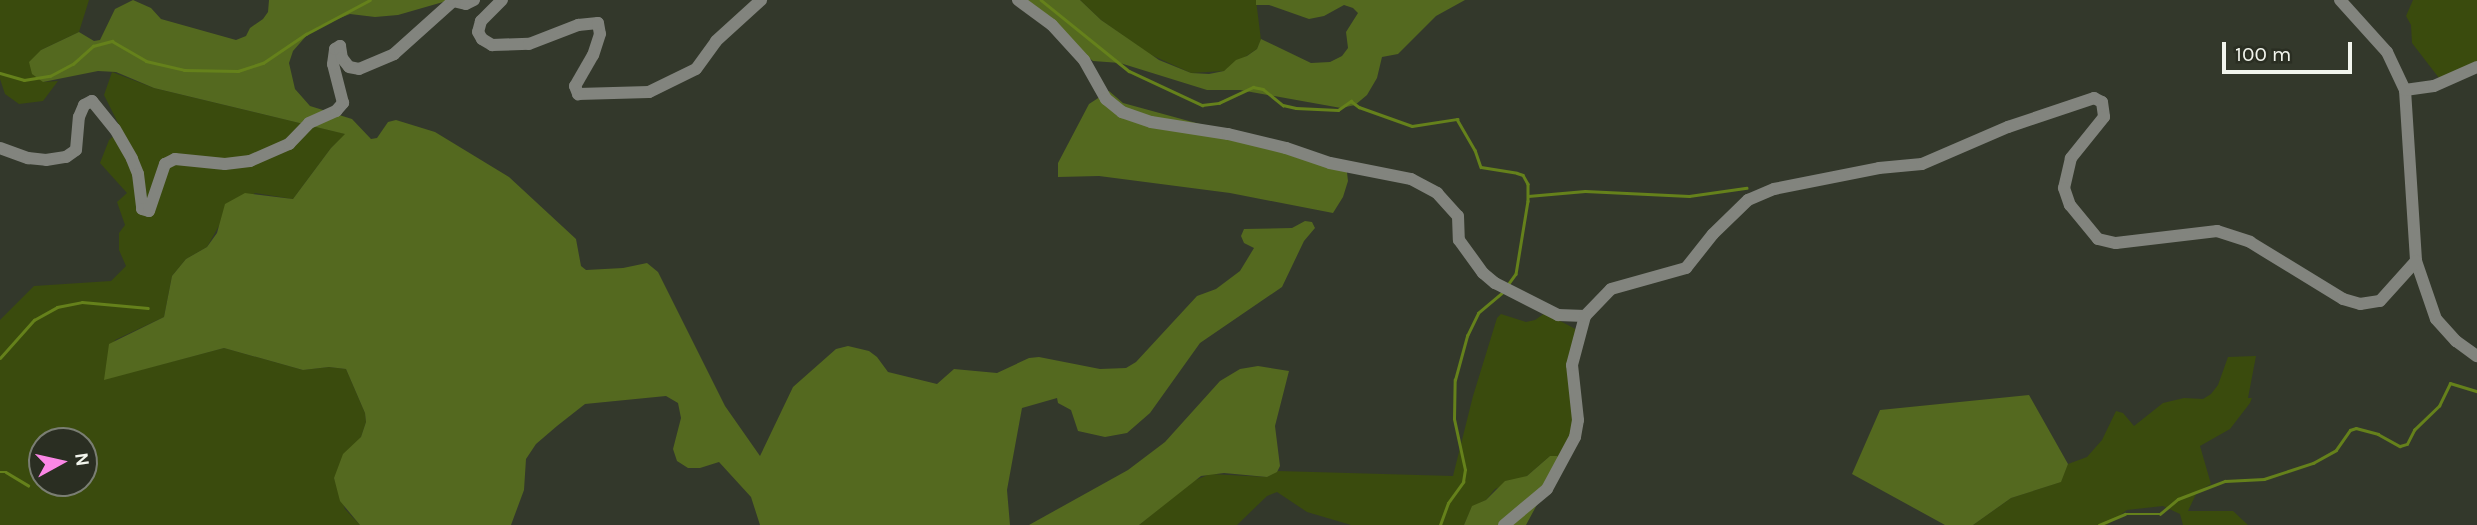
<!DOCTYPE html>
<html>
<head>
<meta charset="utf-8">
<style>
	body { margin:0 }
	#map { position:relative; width:2477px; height:525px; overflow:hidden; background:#33382b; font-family:Karla,sans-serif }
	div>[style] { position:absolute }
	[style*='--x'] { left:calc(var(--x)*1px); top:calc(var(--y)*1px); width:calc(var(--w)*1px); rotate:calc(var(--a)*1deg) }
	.green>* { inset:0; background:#3a4b0d }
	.forest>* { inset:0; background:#54691f }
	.stream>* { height:2.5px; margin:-1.25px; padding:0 1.25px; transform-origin:1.25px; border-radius:1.25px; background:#65811b }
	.minor>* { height:12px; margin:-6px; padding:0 6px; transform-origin:6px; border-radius:6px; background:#82847e }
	span { translate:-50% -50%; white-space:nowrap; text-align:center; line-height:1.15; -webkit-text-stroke:5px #2a2e22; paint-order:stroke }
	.north { position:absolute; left:28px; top:427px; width:70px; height:70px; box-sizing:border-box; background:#2a2e22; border:2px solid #7a7e73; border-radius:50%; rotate:82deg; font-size:19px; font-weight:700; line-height:28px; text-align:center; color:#f2f5ed }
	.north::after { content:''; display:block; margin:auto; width:24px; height:32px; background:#fb87e6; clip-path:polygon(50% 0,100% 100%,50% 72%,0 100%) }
	.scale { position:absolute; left:2222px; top:42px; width:130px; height:32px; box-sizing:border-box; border:4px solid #f2f5ed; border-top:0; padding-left:9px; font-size:21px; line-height:24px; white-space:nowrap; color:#f2f5ed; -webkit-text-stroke:5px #2a2e22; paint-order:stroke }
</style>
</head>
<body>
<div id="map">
	<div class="green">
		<div style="clip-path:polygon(0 0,89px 0,79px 32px,41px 50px,43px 82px,58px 81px,43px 101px,19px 104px,5px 94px,0 79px)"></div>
		<div style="clip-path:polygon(1080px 0,1256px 0,1261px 40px,1257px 49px,1224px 71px,1191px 73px,1149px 54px,1101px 20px)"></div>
		<div style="clip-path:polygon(2413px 0,2477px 0,2477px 66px,2439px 78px,2412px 43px,2411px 25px,2406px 16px)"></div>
		<div style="clip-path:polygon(evenodd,112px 72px,154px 88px,346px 134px,331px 148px,293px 199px,255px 193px,220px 224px,207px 247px,186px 259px,172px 276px,164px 317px,115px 340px,105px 379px,224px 348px,303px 370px,329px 367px,346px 369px,365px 413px,366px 422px,361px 437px,334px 478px,345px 509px,360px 525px,0 525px,0 320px,34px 286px,111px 281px,126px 266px,119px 250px,119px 233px,125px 225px,117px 202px,127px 193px,100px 163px,109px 140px,121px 129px,104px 95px,112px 72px,42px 441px,84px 441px,84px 483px,42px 483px,42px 441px)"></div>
		<div style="clip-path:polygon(1545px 313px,1585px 334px,1577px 342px,1578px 417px,1561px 460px,1550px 456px,1527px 476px,1495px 489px,1486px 500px,1472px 507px,1464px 525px,1351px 525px,1307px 512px,1277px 492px,1267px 496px,1237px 525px,1139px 525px,1191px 482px,1210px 474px,1267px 477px,1278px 471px,1453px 476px,1473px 396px,1497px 318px,1501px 314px,1526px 322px,1535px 320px)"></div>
		<div style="clip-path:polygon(2256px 356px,2248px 398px,2252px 398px,2250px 403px,2230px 429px,2200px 446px,2211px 484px,2197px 492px,2188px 511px,2233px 511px,2248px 525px,2183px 525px,2180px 514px,2163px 506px,2127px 510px,2107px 525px,1973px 525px,2011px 498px,2060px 482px,2068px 464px,2087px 457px,2102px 440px,2116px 411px,2123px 413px,2134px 426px,2163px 403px,2184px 398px,2203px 399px,2211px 394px,2218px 385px,2228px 357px)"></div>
	</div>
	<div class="forest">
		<div style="clip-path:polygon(133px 0,151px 8px,161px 19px,236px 40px,246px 36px,250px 28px,263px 19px,268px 12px,269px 0,450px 0,398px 15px,375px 17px,350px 14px,320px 26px,307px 35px,293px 51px,289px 63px,295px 89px,310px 106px,352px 119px,371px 139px,377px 138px,388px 122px,396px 120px,435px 132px,509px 177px,576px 239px,581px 266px,586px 270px,623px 268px,647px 263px,658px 272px,725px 406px,760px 456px,793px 387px,836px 349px,848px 346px,869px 351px,877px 357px,888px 372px,937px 384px,954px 369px,997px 373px,1029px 358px,1039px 357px,1100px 369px,1126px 368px,1136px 362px,1197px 296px,1216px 289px,1240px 271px,1254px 248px,1244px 243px,1241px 236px,1244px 229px,1292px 228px,1305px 221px,1312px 222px,1315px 228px,1304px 241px,1282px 287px,1200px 343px,1150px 413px,1127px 433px,1105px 437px,1078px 431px,1071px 410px,1058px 403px,1057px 398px,1022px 408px,1007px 490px,1010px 525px,760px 525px,751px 497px,719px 462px,700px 468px,688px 468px,677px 461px,673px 449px,681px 418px,678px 403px,666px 396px,585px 404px,557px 426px,536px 444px,526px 459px,524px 490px,511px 525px,360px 525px,340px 501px,334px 478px,343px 454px,361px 437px,366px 422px,365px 413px,346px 369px,329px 367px,303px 370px,224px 348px,104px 380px,109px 344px,164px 317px,172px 276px,186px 259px,207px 247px,217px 233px,225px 204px,245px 193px,293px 199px,331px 148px,345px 134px,154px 88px,116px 72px,98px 71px,43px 82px,32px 74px,29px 62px,41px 50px,79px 32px,94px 41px,100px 40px,115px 9px)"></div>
		<div style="clip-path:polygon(1016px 0,1080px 0,1101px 20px,1159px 60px,1191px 73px,1209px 74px,1224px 71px,1236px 60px,1247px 56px,1257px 49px,1261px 39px,1311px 63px,1330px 62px,1342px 56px,1348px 48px,1346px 32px,1358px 13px,1353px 8px,1344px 5px,1324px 16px,1309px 19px,1269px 5px,1256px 5px,1256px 0,1465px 0,1436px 16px,1398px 54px,1382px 57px,1377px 78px,1367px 95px,1355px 105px,1341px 108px,1240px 90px,1207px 90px,1120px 63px,1093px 61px)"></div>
		<div style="clip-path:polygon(1109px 91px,1123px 103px,1346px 164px,1348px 181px,1343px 197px,1333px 213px,1230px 193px,1099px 176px,1058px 177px,1058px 163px,1089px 104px)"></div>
		<div style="clip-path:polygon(1258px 366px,1289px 371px,1275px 426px,1280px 466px,1277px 472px,1267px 477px,1224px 473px,1201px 476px,1139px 525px,1029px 525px,1128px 470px,1165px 442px,1220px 381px,1240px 369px)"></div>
		<div style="clip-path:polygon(2029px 395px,2068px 464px,2061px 482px,2011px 498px,1973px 525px,1945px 525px,1852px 474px,1880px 410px)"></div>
		<div style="clip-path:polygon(1550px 456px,1557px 456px,1561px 460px,1526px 525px,1464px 525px,1472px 506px,1486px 500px,1505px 481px,1527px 476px)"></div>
	</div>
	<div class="stream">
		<div style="--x:1041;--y:0;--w:113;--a:38.9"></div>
		<div style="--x:1129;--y:71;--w:81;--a:25"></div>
		<div style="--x:1202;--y:105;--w:17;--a:-7"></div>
		<div style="--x:1219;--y:103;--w:38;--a:-25"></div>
		<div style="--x:1253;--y:87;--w:10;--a:11"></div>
		<div style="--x:1263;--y:89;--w:26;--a:39"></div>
		<div style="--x:1283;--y:105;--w:13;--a:13"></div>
		<div style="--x:1296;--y:108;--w:42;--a:2.7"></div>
		<div style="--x:1338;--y:110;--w:16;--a:-35"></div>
		<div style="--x:1351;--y:101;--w:10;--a:37"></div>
		<div style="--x:1359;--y:107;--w:56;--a:19.7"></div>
		<div style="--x:1412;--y:126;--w:46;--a:-8.8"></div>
		<div style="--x:1457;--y:119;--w:36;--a:60"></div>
		<div style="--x:1475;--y:150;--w:18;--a:71"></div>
		<div style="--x:1481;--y:167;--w:36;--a:9"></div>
		<div style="--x:1517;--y:173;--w:6;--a:18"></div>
		<div style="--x:1523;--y:175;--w:10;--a:61"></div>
		<div style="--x:1528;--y:184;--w:17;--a:90"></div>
		<div style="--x:1528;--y:201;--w:74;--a:99.3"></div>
		<div style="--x:1516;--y:274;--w:14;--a:126"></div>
		<div style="--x:0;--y:73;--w:25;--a:16"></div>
		<div style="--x:24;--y:80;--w:26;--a:-9"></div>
		<div style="--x:50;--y:76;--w:26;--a:-28"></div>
		<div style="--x:73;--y:64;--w:27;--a:-42"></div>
		<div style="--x:93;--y:46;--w:20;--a:-15"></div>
		<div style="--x:112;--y:41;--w:39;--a:30"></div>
		<div style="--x:146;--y:61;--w:39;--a:13"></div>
		<div style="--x:184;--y:70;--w:54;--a:1.1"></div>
		<div style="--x:238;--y:71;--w:26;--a:-18"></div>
		<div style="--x:263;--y:63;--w:52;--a:-34"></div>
		<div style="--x:306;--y:34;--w:72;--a:-28"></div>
		<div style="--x:1528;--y:196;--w:57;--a:-5"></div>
		<div style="--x:1585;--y:191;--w:104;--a:2.8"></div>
		<div style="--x:1689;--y:196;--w:58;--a:-8"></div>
		<div style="--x:0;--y:358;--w:51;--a:-48.2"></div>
		<div style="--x:34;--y:320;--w:26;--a:-29"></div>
		<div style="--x:57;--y:307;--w:25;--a:-11"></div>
		<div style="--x:82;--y:302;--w:66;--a:5.2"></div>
		<div style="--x:0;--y:472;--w:6;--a:0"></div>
		<div style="--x:6;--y:472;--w:26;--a:31"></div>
		<div style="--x:1440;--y:525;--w:23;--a:-70"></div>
		<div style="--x:1448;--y:503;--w:26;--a:-54"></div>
		<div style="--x:1463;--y:482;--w:12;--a:-81"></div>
		<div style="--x:1465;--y:470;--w:52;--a:-102.2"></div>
		<div style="--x:1454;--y:419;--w:39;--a:-89"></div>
		<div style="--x:1455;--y:380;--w:46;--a:-74.7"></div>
		<div style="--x:1467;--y:336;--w:25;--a:-64"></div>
		<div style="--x:1478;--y:313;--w:31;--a:-40"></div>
		<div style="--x:2099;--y:525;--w:28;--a:-23"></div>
		<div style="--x:2125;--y:514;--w:35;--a:0"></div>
		<div style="--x:2160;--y:514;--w:23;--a:-40"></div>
		<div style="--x:2178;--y:499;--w:50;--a:-21"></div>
		<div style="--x:2225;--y:481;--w:39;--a:-3"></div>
		<div style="--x:2264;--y:479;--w:52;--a:-18.1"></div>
		<div style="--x:2313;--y:463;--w:26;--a:-29"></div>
		<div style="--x:2336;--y:450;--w:24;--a:-55"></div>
		<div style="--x:2350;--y:430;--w:6;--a:-18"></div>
		<div style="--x:2356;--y:428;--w:23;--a:15"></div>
		<div style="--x:2378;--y:434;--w:25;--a:29"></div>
		<div style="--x:2400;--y:446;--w:7;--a:-16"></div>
		<div style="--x:2407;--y:444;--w:16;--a:-63"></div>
		<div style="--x:2414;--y:430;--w:35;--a:-44"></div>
		<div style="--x:2439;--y:406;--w:25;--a:-64"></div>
		<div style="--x:2450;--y:383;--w:28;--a:17"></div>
	</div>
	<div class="minor">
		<div style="--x:502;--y:0;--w:30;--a:135"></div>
		<div style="--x:481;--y:21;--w:11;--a:105"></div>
		<div style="--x:478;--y:32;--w:8;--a:60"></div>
		<div style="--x:482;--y:39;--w:12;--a:31"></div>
		<div style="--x:492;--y:45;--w:37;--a:-2"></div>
		<div style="--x:529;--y:44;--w:53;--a:-21.2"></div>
		<div style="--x:578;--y:25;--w:20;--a:-6"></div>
		<div style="--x:598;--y:23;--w:11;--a:80"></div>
		<div style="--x:600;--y:34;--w:22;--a:108"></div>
		<div style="--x:593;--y:55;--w:36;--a:120"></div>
		<div style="--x:575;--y:86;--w:9;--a:69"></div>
		<div style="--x:578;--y:94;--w:71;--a:-1.6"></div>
		<div style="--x:649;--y:92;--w:52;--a:-26.1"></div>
		<div style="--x:696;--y:69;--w:34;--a:-54"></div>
		<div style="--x:716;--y:41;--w:61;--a:-42.3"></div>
		<div style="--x:1018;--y:0;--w:42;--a:36.3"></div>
		<div style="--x:1052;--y:25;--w:47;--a:47.6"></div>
		<div style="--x:1084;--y:60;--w:45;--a:60.6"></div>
		<div style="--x:1106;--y:99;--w:21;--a:39"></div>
		<div style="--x:1122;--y:112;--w:31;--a:19"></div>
		<div style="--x:1151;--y:122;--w:78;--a:8.9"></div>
		<div style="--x:1228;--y:134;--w:60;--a:13.6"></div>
		<div style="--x:1286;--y:148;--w:46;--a:18.8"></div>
		<div style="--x:1330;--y:163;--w:83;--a:11.2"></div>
		<div style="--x:1411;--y:179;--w:30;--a:28"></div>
		<div style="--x:1437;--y:193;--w:31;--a:48"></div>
		<div style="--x:1458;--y:216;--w:24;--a:88"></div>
		<div style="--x:1459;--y:240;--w:41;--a:54"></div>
		<div style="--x:1483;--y:273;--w:16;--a:40"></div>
		<div style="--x:1495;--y:283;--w:71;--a:26.9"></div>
		<div style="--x:1558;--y:315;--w:27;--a:2"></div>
		<div style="--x:2340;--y:0;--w:70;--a:47.9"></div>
		<div style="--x:2387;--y:52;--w:42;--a:64.7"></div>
		<div style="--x:2405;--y:90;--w:171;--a:86.3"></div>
		<div style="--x:2416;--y:261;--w:61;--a:71"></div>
		<div style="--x:2436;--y:319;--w:30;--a:48"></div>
		<div style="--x:2456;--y:341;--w:26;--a:36"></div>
		<div style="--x:2405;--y:90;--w:29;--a:-8"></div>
		<div style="--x:2434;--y:86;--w:47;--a:-23.8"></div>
		<div style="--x:0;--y:148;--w:30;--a:20"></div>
		<div style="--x:28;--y:158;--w:18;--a:6"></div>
		<div style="--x:46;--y:160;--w:20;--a:-9"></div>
		<div style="--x:66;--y:157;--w:12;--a:-35"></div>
		<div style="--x:76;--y:150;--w:33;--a:-85"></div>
		<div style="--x:79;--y:117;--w:13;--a:-67"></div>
		<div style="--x:84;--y:105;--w:9;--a:-27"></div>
		<div style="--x:92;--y:101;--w:36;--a:51"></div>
		<div style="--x:115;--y:129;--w:34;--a:60"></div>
		<div style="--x:132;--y:159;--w:16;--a:68"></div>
		<div style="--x:138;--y:174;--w:35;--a:83"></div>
		<div style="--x:142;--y:209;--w:7;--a:16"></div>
		<div style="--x:149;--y:211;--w:50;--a:-71.2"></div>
		<div style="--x:165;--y:164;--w:11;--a:-27"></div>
		<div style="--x:175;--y:159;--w:50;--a:5.7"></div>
		<div style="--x:225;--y:164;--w:25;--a:-7"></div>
		<div style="--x:250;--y:161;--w:43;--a:-23.6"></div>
		<div style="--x:289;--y:144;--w:29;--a:-46"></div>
		<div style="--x:309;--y:123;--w:30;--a:-24"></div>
		<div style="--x:336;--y:111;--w:11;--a:-49"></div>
		<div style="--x:343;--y:103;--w:40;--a:-104.4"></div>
		<div style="--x:333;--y:64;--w:15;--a:-82"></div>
		<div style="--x:335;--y:49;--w:6;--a:-31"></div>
		<div style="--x:340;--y:46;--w:12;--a:81"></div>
		<div style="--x:342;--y:58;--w:11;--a:52"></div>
		<div style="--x:349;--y:67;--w:10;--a:11"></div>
		<div style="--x:359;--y:69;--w:38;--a:-23"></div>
		<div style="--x:394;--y:54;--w:79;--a:-41.9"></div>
		<div style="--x:453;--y:1;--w:13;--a:13"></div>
		<div style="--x:466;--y:4;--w:9;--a:-27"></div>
		<div style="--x:1504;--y:525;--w:56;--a:-39.9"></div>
		<div style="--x:1547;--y:489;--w:59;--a:-61.7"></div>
		<div style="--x:1575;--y:437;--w:17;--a:-80"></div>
		<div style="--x:1578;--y:420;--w:55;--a:-96.2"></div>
		<div style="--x:1572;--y:365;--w:51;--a:-75.1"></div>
		<div style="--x:1585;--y:316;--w:37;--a:-46"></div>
		<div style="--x:1611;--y:289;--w:78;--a:-15.6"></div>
		<div style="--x:1686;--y:268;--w:43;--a:-51.5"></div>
		<div style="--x:1713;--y:234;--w:49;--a:-44.2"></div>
		<div style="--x:1748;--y:200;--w:28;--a:-23"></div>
		<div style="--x:1774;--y:189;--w:107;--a:-11.3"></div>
		<div style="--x:1879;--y:168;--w:43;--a:-5.3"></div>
		<div style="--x:1922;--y:164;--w:94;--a:-23.3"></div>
		<div style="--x:2008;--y:127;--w:91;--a:-18.6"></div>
		<div style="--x:2094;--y:98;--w:9;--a:27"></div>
		<div style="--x:2102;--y:102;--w:15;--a:82"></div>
		<div style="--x:2104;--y:117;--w:53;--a:128.8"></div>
		<div style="--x:2071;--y:158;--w:31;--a:103"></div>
		<div style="--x:2064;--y:188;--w:18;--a:71"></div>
		<div style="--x:2070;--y:205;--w:44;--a:50.5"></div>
		<div style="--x:2098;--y:239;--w:18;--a:13"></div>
		<div style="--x:2116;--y:243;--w:102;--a:-6.8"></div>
		<div style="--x:2217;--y:231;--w:35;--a:18"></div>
		<div style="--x:2250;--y:242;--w:109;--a:31.5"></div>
		<div style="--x:2343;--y:299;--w:18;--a:16"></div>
		<div style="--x:2360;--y:304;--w:20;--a:-9"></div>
		<div style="--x:2380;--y:301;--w:54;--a:-48"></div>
	</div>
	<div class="north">N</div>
	<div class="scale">100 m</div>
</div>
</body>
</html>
